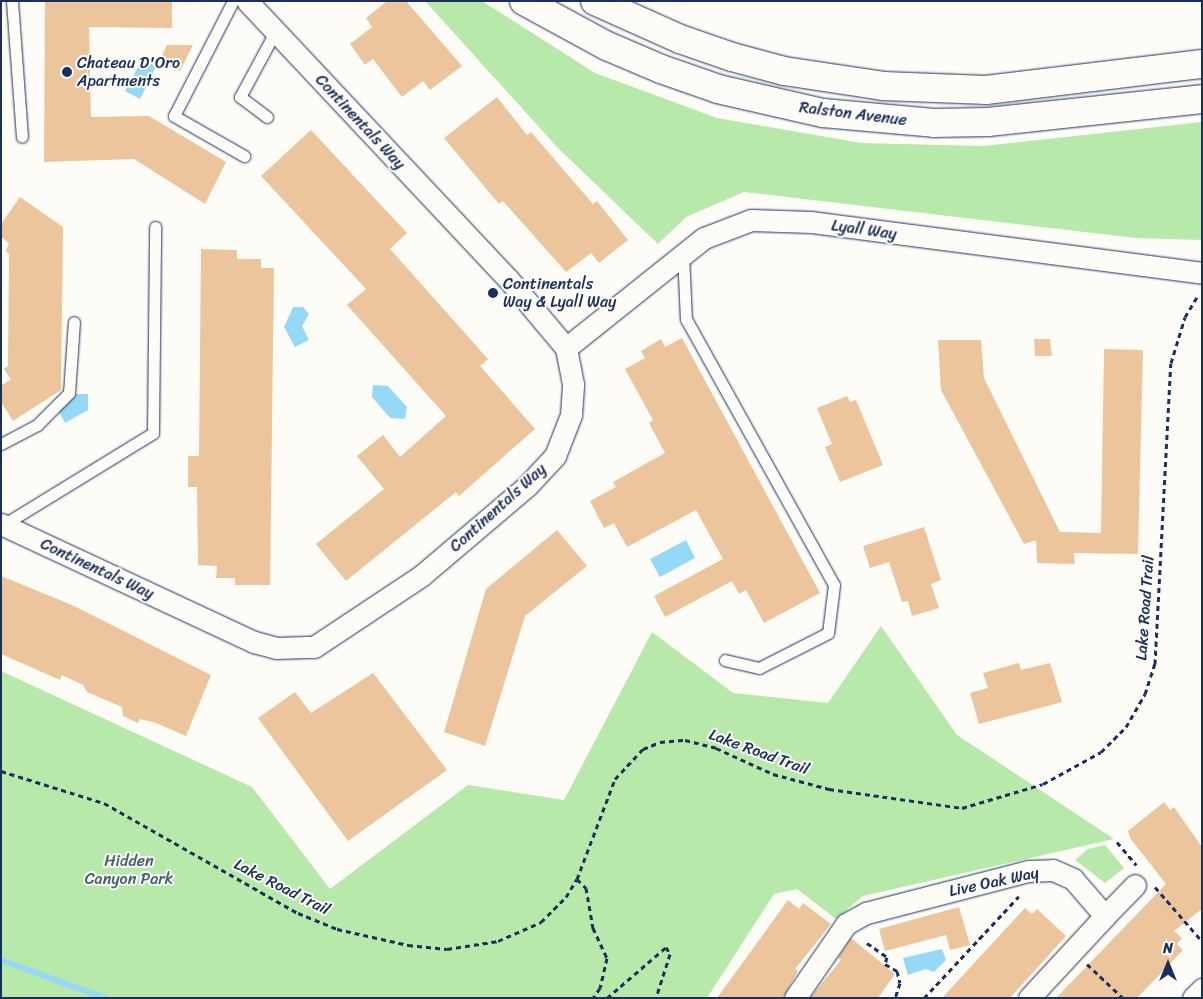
<!DOCTYPE html>
<html>
<head>
<meta charset="utf-8">
<style>
	body { margin:0 }
	#map { position:relative; width:1203px; height:999px; overflow:hidden; background:#fdfcf7; font-family:Sriracha,sans-serif }
	div>[style] { position:absolute }
	[style*='--x'] { left:calc(var(--x)*1px); top:calc(var(--y)*1px); width:calc(var(--w)*1px); rotate:calc(var(--a)*1deg) }
	.green>* { inset:0; background:#b7e9aa }
	.water>* { inset:0; background:#95d9f7 }
	.stream>* { height:6px; margin:-3px; padding:0 3px; transform-origin:3px; border-radius:3px; background:#95d9f7 }
	.building>* { inset:0; background:#ecc59c }
	.path>* { height:3px; margin-top:-1.5px; transform-origin:0; background:repeating-linear-gradient(90deg,#1b2f5e 0 5px,transparent 0 9px) }
	.roads { filter:drop-shadow(0 0 1px #1b2f5e) drop-shadow(0 0 1px #1b2f5e) }
	.service>* { height:11px; margin:-5.5px; padding:0 5.5px; transform-origin:5.5px; border-radius:5.5px; background:#fdfcf7 }
	.minor>* { height:21px; margin:-10.5px; padding:0 10.5px; transform-origin:10.5px; border-radius:10.5px; background:#fdfcf7 }
	.secondary>* { height:28px; margin:-14px; padding:0 14px; transform-origin:14px; border-radius:14px; background:#fdfcf7 }
	.dots>* { width:14px; height:14px; translate:-50% -50%; box-sizing:border-box; border:2px solid #fdfcf7; border-radius:50% }
	span { translate:-50% -50%; white-space:nowrap; text-align:center; line-height:1.15; -webkit-text-stroke:4px #fdfcf7; paint-order:stroke }
	.poi-label { font-size:16px; color:#1b2f5e }
	.left { translate:0 -50%; text-align:left }
	.street-label { font-size:16px; color:#1b2f5e }
	.park-label { font-size:16px; color:#425e71 }
	.frame { position:absolute; inset:0; border:2px solid #1b2f5e; pointer-events:none }
	.north { position:absolute; left:1143px; top:939px; width:50px; height:50px; -webkit-text-stroke:4px #fdfcf7; paint-order:stroke; rotate:0deg; font-size:14px; font-weight:700; line-height:20px; text-align:center; color:#1b2f5e }
	.north::after { content:''; display:block; margin:auto; width:18px; height:22px; background:#1b2f5e; clip-path:polygon(50% 0,100% 100%,50% 72%,0 100%) }
</style>
</head>
<body>
<div id="map">
	<div class="green">
		<div style="clip-path:polygon(425px 1px,482px 1px,595px 73px,717px 118px,861px 143px,983px 146px,1202px 122px,1202px 240px,1136px 238px,744px 192px,686px 217px,658px 244px,557px 147px)"></div>
		<div style="clip-path:polygon(881px 626px,957px 735px,1114px 839px,863px 896px,836px 919px,797px 889px,774px 894px,707px 998px,1px 998px,1px 671px,252px 787px,330px 889px,468px 785px,564px 800px,652px 632px,733px 693px,828px 703px)"></div>
		<div style="clip-path:polygon(1105px 845px,1124px 868px,1105px 883px,1075px 860px,1088px 849px)"></div>
	</div>
	<div class="water">
		<div style="clip-path:polygon(143px 58px,156px 67px,140px 99px,125px 91px)"></div>
		<div style="clip-path:polygon(293px 307px,303px 307px,309px 314px,302px 326px,309px 340px,295px 347px,284px 327px)"></div>
		<div style="clip-path:polygon(373px 385px,388px 386px,407px 407px,405px 419px,390px 418px,372px 397px)"></div>
		<div style="clip-path:polygon(70px 394px,88px 394px,88px 410px,65px 423px,57px 408px,70px 401px)"></div>
		<div style="clip-path:polygon(686px 540px,695px 558px,660px 577px,650px 559px)"></div>
		<div style="clip-path:polygon(942px 949px,946px 960px,934px 972px,926px 969px,908px 975px,903px 958px)"></div>
	</div>
	<div class="stream">
		<div style="--x:1;--y:960;--w:111;--a:20.1"></div>
	</div>
	<div class="building">
		<div style="clip-path:polygon(45px 1px,172px 1px,172px 28px,89px 27px,91px 117px,149px 116px,226px 162px,205px 204px,134px 159px,44px 162px)"></div>
		<div style="clip-path:polygon(387px 1px,406px 1px,462px 66px,430px 90px,423px 81px,402px 97px,373px 59px,365px 65px,350px 44px,372px 27px,366px 18px)"></div>
		<div style="clip-path:polygon(167px 45px,193px 45px,180px 71px,159px 61px)"></div>
		<div style="clip-path:polygon(497px 97px,527px 135px,531px 132px,593px 204px,597px 201px,628px 240px,599px 263px,591px 253px,566px 272px,503px 201px,499px 204px,444px 138px)"></div>
		<div style="clip-path:polygon(311px 130px,407px 233px,390px 249px,488px 359px,480px 366px,535px 429px,459px 496px,456px 492px,346px 581px,316px 544px,384px 489px,357px 456px,383px 435px,400px 457px,446px 416px,347px 305px,366px 289px,261px 176px)"></div>
		<div style="clip-path:polygon(20px 197px,63px 227px,61px 390px,13px 421px,1px 402px,1px 385px,11px 380px,4px 369px,8px 366px,9px 254px,6px 251px,9px 243px,1px 237px,1px 224px)"></div>
		<div style="clip-path:polygon(201px 249px,237px 250px,237px 259px,261px 259px,261px 268px,274px 268px,270px 585px,235px 585px,235px 578px,216px 578px,217px 566px,198px 565px,197px 487px,188px 487px,188px 456px,199px 456px)"></div>
		<div style="clip-path:polygon(682px 338px,820px 593px,764px 623px,746px 590px,739px 594px,732px 581px,665px 617px,654px 596px,723px 559px,696px 510px,627px 547px,614px 523px,604px 528px,590px 501px,616px 487px,613px 482px,665px 453px,649px 423px,653px 420px,625px 369px,645px 358px,641px 351px,661px 339px,665px 347px)"></div>
		<div style="clip-path:polygon(1034px 339px,1050px 339px,1052px 356px,1035px 356px)"></div>
		<div style="clip-path:polygon(938px 340px,981px 340px,984px 378px,1060px 532px,1101px 533px,1104px 349px,1143px 350px,1138px 554px,1074px 553px,1075px 564px,1037px 563px,1036px 540px,1024px 544px,941px 390px)"></div>
		<div style="clip-path:polygon(847px 396px,850px 402px,856px 400px,883px 465px,840px 482px,825px 447px,832px 444px,817px 408px)"></div>
		<div style="clip-path:polygon(924px 527px,941px 580px,931px 584px,939px 608px,912px 616px,908px 601px,902px 602px,889px 562px,870px 568px,863px 546px)"></div>
		<div style="clip-path:polygon(557px 530px,587px 566px,525px 616px,485px 746px,444px 732px,486px 589px)"></div>
		<div style="clip-path:polygon(1px 576px,72px 605px,211px 675px,186px 736px,156px 723px,140px 719px,138px 723px,123px 716px,122px 707px,87px 692px,83px 685px,62px 675px,60px 680px,1px 654px)"></div>
		<div style="clip-path:polygon(1019px 663px,1021px 670px,1050px 663px,1062px 702px,979px 724px,970px 693px,988px 688px,983px 673px)"></div>
		<div style="clip-path:polygon(373px 673px,447px 770px,348px 841px,258px 718px,295px 692px,311px 713px)"></div>
		<div style="clip-path:polygon(1164px 802px,1170px 810px,1174px 807px,1202px 847px,1202px 909px,1174px 931px,1182px 938px,1177px 944px,1183px 950px,1137px 998px,1056px 998px,1166px 884px,1130px 838px,1128px 831px)"></div>
		<div style="clip-path:polygon(788px 900px,799px 909px,803px 903px,831px 924px,795px 969px,798px 971px,783px 998px,717px 998px)"></div>
		<div style="clip-path:polygon(959px 907px,970px 945px,950px 950px,946px 935px,885px 951px,879px 929px)"></div>
		<div style="clip-path:polygon(1025px 908px,1032px 914px,1037px 909px,1066px 936px,1010px 998px,942px 998px)"></div>
		<div style="clip-path:polygon(851px 938px,895px 974px,878px 998px,810px 998px,841px 960px,838px 958px)"></div>
	</div>
	<div class="path">
		<div style="--x:1;--y:771;--w:108;--a:17.3"></div>
		<div style="--x:104;--y:803;--w:223;--a:29.6"></div>
		<div style="--x:298;--y:913;--w:42;--a:22.3"></div>
		<div style="--x:337;--y:929;--w:73;--a:12.7"></div>
		<div style="--x:408;--y:945;--w:39;--a:6"></div>
		<div style="--x:447;--y:949;--w:52;--a:-8.9"></div>
		<div style="--x:498;--y:941;--w:47;--a:-23.8"></div>
		<div style="--x:541;--y:922;--w:35;--a:-45"></div>
		<div style="--x:566;--y:897;--w:21;--a:-59"></div>
		<div style="--x:577;--y:879;--w:107;--a:-69.2"></div>
		<div style="--x:615;--y:779;--w:41;--a:-47"></div>
		<div style="--x:643;--y:749;--w:18;--a:-22"></div>
		<div style="--x:660;--y:742;--w:25;--a:-5"></div>
		<div style="--x:685;--y:740;--w:32;--a:14"></div>
		<div style="--x:716;--y:748;--w:63;--a:24.5"></div>
		<div style="--x:773;--y:774;--w:58;--a:15"></div>
		<div style="--x:829;--y:789;--w:134;--a:8.1"></div>
		<div style="--x:962;--y:808;--w:84;--a:-16.5"></div>
		<div style="--x:1043;--y:784;--w:66;--a:-28.9"></div>
		<div style="--x:1101;--y:752;--w:35;--a:-45"></div>
		<div style="--x:1126;--y:727;--w:38;--a:-60"></div>
		<div style="--x:1145;--y:694;--w:32;--a:-72"></div>
		<div style="--x:1155;--y:664;--w:301;--a:-87"></div>
		<div style="--x:1171;--y:363;--w:48;--a:-73.1"></div>
		<div style="--x:1185;--y:317;--w:26;--a:-59"></div>
		<div style="--x:1117;--y:842;--w:30;--a:50"></div>
		<div style="--x:577;--y:879;--w:13;--a:45"></div>
		<div style="--x:586;--y:888;--w:41;--a:80.1"></div>
		<div style="--x:593;--y:928;--w:33;--a:65"></div>
		<div style="--x:607;--y:958;--w:31;--a:103"></div>
		<div style="--x:600;--y:988;--w:12;--a:125"></div>
		<div style="--x:1155;--y:887;--w:72;--a:49"></div>
		<div style="--x:867;--y:943;--w:24;--a:35"></div>
		<div style="--x:887;--y:957;--w:7;--a:106"></div>
		<div style="--x:885;--y:964;--w:14;--a:30"></div>
		<div style="--x:897;--y:971;--w:12;--a:76"></div>
		<div style="--x:900;--y:983;--w:16;--a:108"></div>
		<div style="--x:1087;--y:964;--w:50;--a:43.4"></div>
		<div style="--x:607;--y:998;--w:78;--a:-40.8"></div>
		<div style="--x:666;--y:947;--w:8;--a:60"></div>
		<div style="--x:670;--y:954;--w:46;--a:107.7"></div>
		<div style="--x:924;--y:998;--w:139;--a:-47"></div>
	</div>
	<div class="roads">
		<div class="service">
			<div style="--x:12;--y:1;--w:136;--a:85.8"></div>
			<div style="--x:233;--y:1;--w:129;--a:117.2"></div>
			<div style="--x:174;--y:116;--w:81;--a:29.7"></div>
			<div style="--x:267;--y:117;--w:34;--a:-143"></div>
			<div style="--x:240;--y:97;--w:74;--a:-61.7"></div>
			<div style="--x:683;--y:254;--w:65;--a:87.4"></div>
			<div style="--x:686;--y:319;--w:304;--a:60.9"></div>
			<div style="--x:834;--y:585;--w:48;--a:97.1"></div>
			<div style="--x:828;--y:633;--w:77;--a:153.1"></div>
			<div style="--x:759;--y:668;--w:35;--a:-167"></div>
			<div style="--x:1;--y:444;--w:41;--a:-27.8"></div>
			<div style="--x:37;--y:425;--w:45;--a:-45"></div>
			<div style="--x:69;--y:393;--w:71;--a:-86"></div>
			<div style="--x:3;--y:525;--w:176;--a:-31.5"></div>
			<div style="--x:153;--y:433;--w:206;--a:-89.4"></div>
		</div>
		<div class="minor">
			<div style="--x:566;--y:348;--w:176;--a:-38.6"></div>
			<div style="--x:704;--y:238;--w:50;--a:-21"></div>
			<div style="--x:751;--y:220;--w:60;--a:1.9"></div>
			<div style="--x:811;--y:222;--w:394;--a:7.4"></div>
			<div style="--x:1;--y:524;--w:279;--a:25"></div>
			<div style="--x:254;--y:642;--w:23;--a:15"></div>
			<div style="--x:276;--y:648;--w:38;--a:-2"></div>
			<div style="--x:314;--y:647;--w:128;--a:-33.6"></div>
			<div style="--x:421;--y:576;--w:139;--a:-40.3"></div>
			<div style="--x:527;--y:486;--w:41;--a:-47"></div>
			<div style="--x:555;--y:456;--w:44;--a:-68.7"></div>
			<div style="--x:571;--y:415;--w:31;--a:-86"></div>
			<div style="--x:573;--y:384;--w:37;--a:-101"></div>
			<div style="--x:566;--y:348;--w:90;--a:-130"></div>
			<div style="--x:508;--y:279;--w:381;--a:-133.2"></div>
			<div style="--x:1105;--y:916;--w:43;--a:-45.9"></div>
			<div style="--x:795;--y:998;--w:90;--a:-55.4"></div>
			<div style="--x:846;--y:924;--w:23;--a:-29"></div>
			<div style="--x:866;--y:913;--w:167;--a:-14.5"></div>
			<div style="--x:1028;--y:871;--w:25;--a:-2"></div>
			<div style="--x:1053;--y:870;--w:22;--a:24"></div>
			<div style="--x:1073;--y:879;--w:49;--a:49.1"></div>
			<div style="--x:1105;--y:916;--w:112;--a:132.8"></div>
			<div style="--x:1193;--y:998;--w:13;--a:-45"></div>
		</div>
		<div class="secondary">
			<div style="--x:524;--y:1;--w:94;--a:28.5"></div>
			<div style="--x:607;--y:46;--w:59;--a:23.1"></div>
			<div style="--x:661;--y:69;--w:60;--a:19.3"></div>
			<div style="--x:718;--y:89;--w:108;--a:12.9"></div>
			<div style="--x:823;--y:113;--w:111;--a:5.1"></div>
			<div style="--x:934;--y:123;--w:54;--a:-1.1"></div>
			<div style="--x:988;--y:122;--w:215;--a:-6.1"></div>
			<div style="--x:595;--y:1;--w:93;--a:24.1"></div>
			<div style="--x:680;--y:39;--w:55;--a:19.1"></div>
			<div style="--x:732;--y:57;--w:54;--a:15.1"></div>
			<div style="--x:784;--y:71;--w:100;--a:8.6"></div>
			<div style="--x:883;--y:86;--w:103;--a:2.2"></div>
			<div style="--x:986;--y:90;--w:218;--a:-6.9"></div>
		</div>
	</div>
	<div class="dots">
		<div style="left:67px;top:72px;background:#1b2f5e"></div>
		<div style="left:493px;top:293px;background:#1b2f5e"></div>
	</div>
	<div class="poi-label">
		<span class="left" style="left:77px;top:72px">Chateau D'Oro<br>Apartments</span>
		<span class="left" style="left:503px;top:293px">Continentals<br>Way &amp; Lyall Way</span>
	</div>
	<div class="street-label">
		<span style="left:853px;top:114px;rotate:7deg">Ralston Avenue</span>
		<span style="left:360px;top:122px;rotate:47deg">Continentals Way</span>
		<span style="left:864px;top:230px;rotate:8deg">Lyall Way</span>
		<span style="left:498px;top:508px;rotate:-42deg">Continentals Way</span>
		<span style="left:97px;top:569px;rotate:25deg">Continentals Way</span>
		<span style="left:1145px;top:608px;rotate:-86deg">Lake Road Trail</span>
		<span style="left:759px;top:752px;rotate:20deg">Lake Road Trail</span>
		<span style="left:994px;top:882px;rotate:-12deg">Live Oak Way</span>
		<span style="left:282px;top:887px;rotate:27deg">Lake Road Trail</span>
	</div>
	<div class="park-label">
		<span style="left:129px;top:870px">Hidden<br>Canyon Park</span>
	</div>
	<div class="frame"></div>
	<div class="north">N</div>
</div>
</body>
</html>
